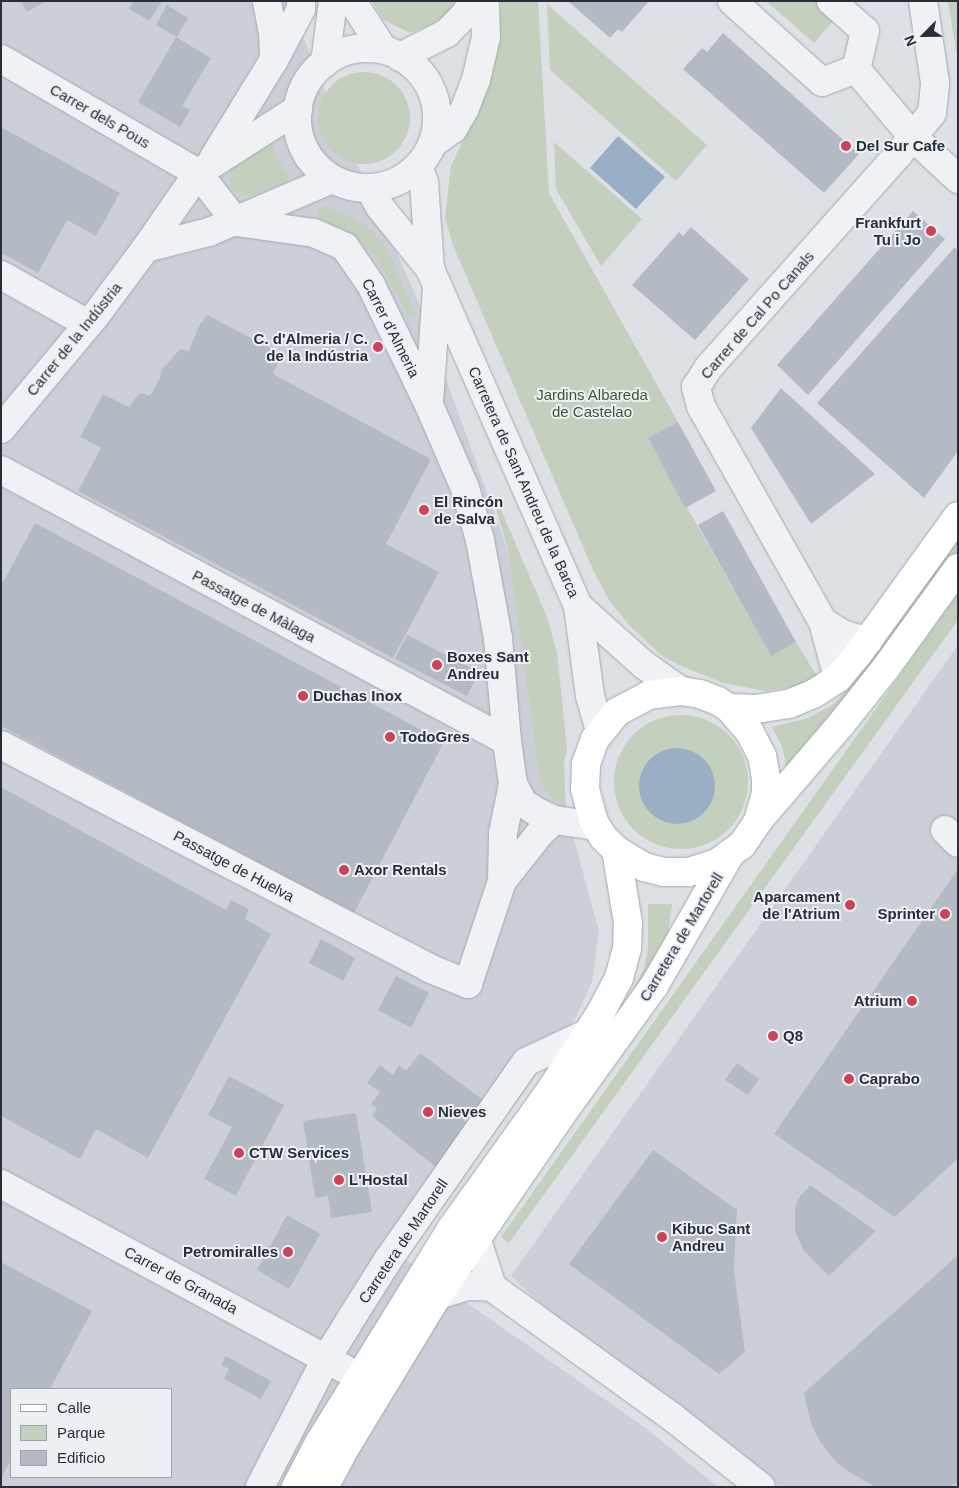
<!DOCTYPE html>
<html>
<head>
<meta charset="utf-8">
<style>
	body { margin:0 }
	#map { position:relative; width:959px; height:1488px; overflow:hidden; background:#dde1e6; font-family:Arial,sans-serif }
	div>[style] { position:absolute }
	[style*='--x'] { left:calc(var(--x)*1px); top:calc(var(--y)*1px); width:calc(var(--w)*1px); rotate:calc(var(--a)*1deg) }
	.built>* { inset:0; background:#cbd0d8 }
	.green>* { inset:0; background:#c3d0be }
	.round { border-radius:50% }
	.water>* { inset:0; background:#98afc6 }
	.building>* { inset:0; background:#b4bac3 }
	.roads { filter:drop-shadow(0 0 1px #a3a8b0) drop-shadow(0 0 1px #a3a8b0) }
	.minor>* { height:28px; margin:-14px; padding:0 14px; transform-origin:14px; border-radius:14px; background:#eff1f5 }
	.minor>.ring { margin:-14px; padding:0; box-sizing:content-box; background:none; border:28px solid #eff1f5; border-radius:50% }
	.major>* { height:28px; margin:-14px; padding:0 14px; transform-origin:14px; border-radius:14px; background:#fff }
	.dots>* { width:14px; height:14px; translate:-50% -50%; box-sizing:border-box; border:2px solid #ecf0f4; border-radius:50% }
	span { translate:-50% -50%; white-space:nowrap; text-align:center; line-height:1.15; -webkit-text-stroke:4px #ecf0f4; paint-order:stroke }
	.street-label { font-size:15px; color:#272f3d }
	.poi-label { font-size:15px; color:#272f3d; font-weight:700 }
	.left { translate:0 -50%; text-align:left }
	.right { translate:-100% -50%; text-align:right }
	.park-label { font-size:15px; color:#3b5834 }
	.frame { position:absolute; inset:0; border:2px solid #272f3d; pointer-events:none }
	.legend { position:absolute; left:10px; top:1388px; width:162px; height:90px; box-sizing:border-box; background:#ecf0f4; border:1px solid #9da3ab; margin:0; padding:6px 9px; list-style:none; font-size:15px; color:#272f3d }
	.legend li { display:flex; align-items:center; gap:10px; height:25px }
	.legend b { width:25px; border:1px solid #9da3ab }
	.north { position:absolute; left:899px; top:10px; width:50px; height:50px; -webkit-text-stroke:4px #ecf0f4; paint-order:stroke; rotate:247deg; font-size:14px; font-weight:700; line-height:20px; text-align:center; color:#272f3d }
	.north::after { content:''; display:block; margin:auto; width:18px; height:22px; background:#272f3d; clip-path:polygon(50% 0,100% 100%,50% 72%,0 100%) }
</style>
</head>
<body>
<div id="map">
	<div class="built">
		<div style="clip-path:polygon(evenodd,1px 1px,289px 1px,322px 84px,418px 301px,547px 659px,564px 803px,599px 931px,592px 982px,576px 1017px,406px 1260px,647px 1429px,718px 1487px,1px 1487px,1px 1px,11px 1389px,171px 1389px,171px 1477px,11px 1477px,11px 1389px)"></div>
		<div style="clip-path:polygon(958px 645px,958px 1487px,781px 1487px,551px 1313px,511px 1276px)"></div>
	</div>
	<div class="green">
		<div style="clip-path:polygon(372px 1px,456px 1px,450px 12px,433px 24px,410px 33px,382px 19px)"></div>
		<div style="clip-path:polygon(501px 1px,538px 1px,549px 193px,678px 422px,648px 439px,771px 655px,796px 642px,819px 679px,796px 687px,766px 691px,723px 683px,679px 665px,662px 656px,629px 625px,609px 600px,593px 570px,452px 243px,445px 217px,451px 166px,473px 119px,499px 30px)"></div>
		<div style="clip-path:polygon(766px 1px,818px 1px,837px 17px,814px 43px)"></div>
		<div style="clip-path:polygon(948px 1px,958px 1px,958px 63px)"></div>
		<div style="clip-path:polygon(547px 4px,707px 145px,676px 181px,550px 70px)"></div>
		<div class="round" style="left:318px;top:72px;width:92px;height:92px"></div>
		<div style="clip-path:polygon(271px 142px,278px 160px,291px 179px,252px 196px,241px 195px,232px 188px,229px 179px,231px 169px,238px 162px)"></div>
		<div style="clip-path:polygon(554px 142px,642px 219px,601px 266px,556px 189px)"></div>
		<div style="clip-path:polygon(324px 206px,355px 218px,371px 230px,386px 246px,415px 313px,414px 316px,408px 315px,377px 259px,362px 243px,349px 233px,318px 219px,317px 211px)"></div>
		<div style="clip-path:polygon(495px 496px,548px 619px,557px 653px,567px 748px,564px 764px,566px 809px,545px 791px,540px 779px,508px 549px,493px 499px)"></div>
		<div style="clip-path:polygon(958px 540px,958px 556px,897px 639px,787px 769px,782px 746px,772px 727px,808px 718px,834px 704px,852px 684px)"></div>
		<div style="clip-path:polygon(958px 593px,958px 620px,509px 1243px,501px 1237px)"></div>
		<div class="round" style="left:614px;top:715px;width:134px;height:134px"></div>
		<div style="clip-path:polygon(648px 904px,672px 904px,666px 950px,624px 1007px,644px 969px,648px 947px)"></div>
	</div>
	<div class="water">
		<div style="clip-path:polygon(618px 136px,665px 177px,636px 209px,590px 168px)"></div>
		<div class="round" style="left:639px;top:748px;width:76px;height:76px"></div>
	</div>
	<div class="building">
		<div style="clip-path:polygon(21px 1px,46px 1px,27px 12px)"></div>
		<div style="clip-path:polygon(133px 1px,162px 1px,149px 21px,129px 9px)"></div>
		<div style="clip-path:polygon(568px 1px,649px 1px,622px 32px,618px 29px,610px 38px)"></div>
		<div style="clip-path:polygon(167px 5px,188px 18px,177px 37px,156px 25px)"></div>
		<div style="clip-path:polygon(723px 33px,859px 154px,824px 193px,683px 69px,702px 48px,707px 52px)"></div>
		<div style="clip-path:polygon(176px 37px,211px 58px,182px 106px,190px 110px,180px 127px,138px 102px)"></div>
		<div style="clip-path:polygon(1px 127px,120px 193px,96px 236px,67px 220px,38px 273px,1px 253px)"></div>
		<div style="clip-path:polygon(913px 211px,945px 239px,808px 395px,777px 365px)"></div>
		<div style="clip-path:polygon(691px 227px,749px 279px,695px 340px,632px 285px,679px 232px,683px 236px)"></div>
		<div style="clip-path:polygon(954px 248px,958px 249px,958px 451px,924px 498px,817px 403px)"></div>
		<div style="clip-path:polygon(207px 315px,282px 354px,273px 374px,429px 458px,430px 461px,386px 544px,439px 572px,393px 658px,78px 491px,101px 448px,80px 437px,103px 394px,129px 407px,138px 395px,142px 393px,150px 396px,160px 378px,161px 371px,180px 349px,189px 351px,199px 326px)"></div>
		<div style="clip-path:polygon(781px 388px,875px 474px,811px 524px,751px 428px)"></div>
		<div style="clip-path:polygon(678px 422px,716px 491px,685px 508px,648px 438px)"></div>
		<div style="clip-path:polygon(723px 511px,796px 642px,771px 656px,698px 525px)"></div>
		<div style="clip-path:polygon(35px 523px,444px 742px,354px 913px,1px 726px,1px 586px)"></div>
		<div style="clip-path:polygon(407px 635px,479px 672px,467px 696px,395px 659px)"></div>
		<div style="clip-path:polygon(1px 787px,226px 910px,231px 900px,249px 909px,245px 919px,271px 934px,148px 1158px,96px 1129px,80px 1159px,1px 1116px)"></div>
		<div style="clip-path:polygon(958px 869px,958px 1158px,895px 1217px,774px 1134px)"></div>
		<div style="clip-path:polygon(321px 939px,355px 958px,343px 981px,309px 963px)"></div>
		<div style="clip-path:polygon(396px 976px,429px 993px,411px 1028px,378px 1010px)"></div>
		<div style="clip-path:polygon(420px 1053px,487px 1103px,438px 1169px,372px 1116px,377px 1108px,371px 1104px,380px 1092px,367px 1083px,380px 1065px,393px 1075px,399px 1065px,406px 1071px)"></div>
		<div style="clip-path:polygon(737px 1063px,759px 1079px,748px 1095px,725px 1080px)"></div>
		<div style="clip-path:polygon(229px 1076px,284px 1105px,236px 1196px,204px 1179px,232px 1127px,208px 1115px)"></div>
		<div style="clip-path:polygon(356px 1113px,372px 1212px,331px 1218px,328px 1196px,315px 1198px,303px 1121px)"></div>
		<div style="clip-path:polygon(653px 1150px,737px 1210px,734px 1271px,745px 1352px,719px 1374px,569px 1264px)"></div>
		<div style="clip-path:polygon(810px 1185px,876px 1231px,829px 1276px,804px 1251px,795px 1232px,795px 1209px,798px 1199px)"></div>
		<div style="clip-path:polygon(287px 1215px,320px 1234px,289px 1289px,257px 1270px)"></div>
		<div style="clip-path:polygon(958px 1255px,958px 1483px,947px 1487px,874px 1486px,849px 1472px,835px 1461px,819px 1440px,811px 1424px,804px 1393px)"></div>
		<div style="clip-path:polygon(1px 1262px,92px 1311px,50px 1389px,11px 1389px,11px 1460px,1px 1479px)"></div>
		<div style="clip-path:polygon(226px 1356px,271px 1381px,261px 1399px,224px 1379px,229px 1369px,221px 1365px)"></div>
	</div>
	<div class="roads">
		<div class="minor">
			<div style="--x:352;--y:1;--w:57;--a:57.1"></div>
			<div style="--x:732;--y:1;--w:121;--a:42"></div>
			<div style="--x:822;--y:82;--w:36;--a:-21"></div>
			<div style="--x:831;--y:1;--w:45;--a:41.4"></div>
			<div style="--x:865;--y:31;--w:39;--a:103"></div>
			<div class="ring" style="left:297px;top:48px;width:112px;height:112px"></div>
			<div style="--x:400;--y:57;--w:53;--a:-27.1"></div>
			<div style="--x:447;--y:33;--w:28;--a:-46"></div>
			<div style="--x:466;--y:13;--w:13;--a:-63"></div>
			<div style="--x:1;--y:59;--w:228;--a:30.1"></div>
			<div style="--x:198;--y:173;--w:62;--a:52.2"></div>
			<div style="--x:236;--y:222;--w:79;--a:8"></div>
			<div style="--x:314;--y:233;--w:34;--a:24"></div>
			<div style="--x:345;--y:247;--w:46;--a:55.6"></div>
			<div style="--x:371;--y:285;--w:133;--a:64.2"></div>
			<div style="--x:429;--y:405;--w:90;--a:66.6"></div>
			<div style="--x:465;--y:488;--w:54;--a:73.9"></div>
			<div style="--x:480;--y:540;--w:100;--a:79.6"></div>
			<div style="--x:498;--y:638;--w:103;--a:85"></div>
			<div style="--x:507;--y:741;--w:43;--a:82.1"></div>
			<div style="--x:513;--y:784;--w:21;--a:62"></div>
			<div style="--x:523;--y:803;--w:17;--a:33"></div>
			<div style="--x:537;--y:812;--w:19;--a:25"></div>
			<div style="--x:554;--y:820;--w:42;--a:8.1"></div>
			<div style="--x:274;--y:60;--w:58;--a:-62.1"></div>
			<div style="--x:301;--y:9;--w:8;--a:-90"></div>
			<div style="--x:325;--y:63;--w:63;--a:-82.6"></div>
			<div style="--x:856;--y:69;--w:89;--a:50"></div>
			<div style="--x:913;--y:137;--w:62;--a:43"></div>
			<div style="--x:432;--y:144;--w:26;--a:-36"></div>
			<div style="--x:453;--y:129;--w:24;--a:-60"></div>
			<div style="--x:465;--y:108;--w:30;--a:-69"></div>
			<div style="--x:476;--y:80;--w:44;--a:-76.9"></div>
			<div style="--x:486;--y:37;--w:36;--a:-92"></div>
			<div style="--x:213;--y:159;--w:116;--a:-58.4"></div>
			<div style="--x:274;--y:60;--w:27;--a:-92"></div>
			<div style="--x:273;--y:33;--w:33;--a:-101"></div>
			<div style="--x:418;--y:167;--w:17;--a:69"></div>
			<div style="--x:424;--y:183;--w:86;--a:86"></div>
			<div style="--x:370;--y:189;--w:21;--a:61"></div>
			<div style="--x:380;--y:207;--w:80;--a:51.1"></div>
			<div style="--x:430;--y:269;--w:368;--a:66.3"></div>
			<div style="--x:578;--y:606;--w:91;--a:82.4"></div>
			<div style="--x:590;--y:696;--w:36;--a:74"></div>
			<div style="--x:146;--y:248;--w:65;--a:-14.3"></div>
			<div style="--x:209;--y:232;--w:134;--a:-23.3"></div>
			<div style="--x:1;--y:275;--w:100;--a:29.4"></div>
			<div style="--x:429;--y:402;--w:114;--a:-86"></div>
			<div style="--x:1;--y:429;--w:148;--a:-50.2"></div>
			<div style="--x:96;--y:315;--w:84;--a:-53.3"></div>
			<div style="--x:146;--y:248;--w:91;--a:-55.3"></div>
			<div style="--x:198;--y:173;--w:119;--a:-32.6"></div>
			<div style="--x:1;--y:470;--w:574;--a:28.17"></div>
			<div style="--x:578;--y:606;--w:89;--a:41.8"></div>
			<div style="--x:644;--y:665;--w:45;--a:35.1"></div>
			<div style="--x:823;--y:622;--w:26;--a:31"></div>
			<div style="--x:845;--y:635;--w:24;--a:15"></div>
			<div style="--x:838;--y:678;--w:58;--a:-105"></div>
			<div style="--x:823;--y:622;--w:248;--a:-119.5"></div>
			<div style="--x:701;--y:406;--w:20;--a:-105"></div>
			<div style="--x:696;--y:387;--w:24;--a:-57"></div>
			<div style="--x:709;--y:367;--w:284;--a:-48.3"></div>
			<div style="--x:898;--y:155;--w:54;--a:-51"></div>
			<div style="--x:932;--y:113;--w:30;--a:-84"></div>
			<div style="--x:935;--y:83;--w:83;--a:-98.3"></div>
			<div style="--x:1;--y:745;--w:485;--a:27.5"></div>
			<div style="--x:431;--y:969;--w:40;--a:22"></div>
			<div style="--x:468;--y:984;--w:108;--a:-71.7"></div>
			<div style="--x:502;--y:881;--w:48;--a:-88.8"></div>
			<div style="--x:503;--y:833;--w:50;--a:-78.5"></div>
			<div style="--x:945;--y:830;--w:18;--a:45"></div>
			<div style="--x:502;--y:881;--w:61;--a:-51.6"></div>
			<div style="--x:540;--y:833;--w:19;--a:-43"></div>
			<div style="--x:1;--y:1184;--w:409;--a:28.3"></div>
			<div style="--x:476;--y:1237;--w:52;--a:72.3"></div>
			<div style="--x:438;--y:1295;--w:30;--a:-17"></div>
			<div style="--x:467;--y:1286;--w:25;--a:2"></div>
			<div style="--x:492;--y:1287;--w:222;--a:35.8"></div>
			<div style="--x:672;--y:1417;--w:113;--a:38.2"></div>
			<div style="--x:260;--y:1487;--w:144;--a:-62.7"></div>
			<div style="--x:326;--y:1359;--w:40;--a:-58"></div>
			<div style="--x:347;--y:1325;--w:77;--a:-57.8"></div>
			<div style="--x:388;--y:1260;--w:241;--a:-55.1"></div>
			<div style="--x:526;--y:1062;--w:68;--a:-25.1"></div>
		</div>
		<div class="major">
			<div style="--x:729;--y:708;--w:27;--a:2"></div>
			<div style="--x:756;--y:709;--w:33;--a:-9"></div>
			<div style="--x:789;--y:704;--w:28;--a:-23"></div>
			<div style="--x:815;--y:693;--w:27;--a:-33"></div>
			<div style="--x:838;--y:678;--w:31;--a:-50"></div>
			<div style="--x:858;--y:654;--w:170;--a:-54.1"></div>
			<div style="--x:758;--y:821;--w:29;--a:-74"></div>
			<div style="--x:766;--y:793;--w:15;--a:-90"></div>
			<div style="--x:766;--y:778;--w:22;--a:-100"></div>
			<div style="--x:762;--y:756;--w:28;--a:-117"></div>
			<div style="--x:749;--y:731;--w:30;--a:-131"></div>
			<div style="--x:729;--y:708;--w:13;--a:-148"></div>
			<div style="--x:718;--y:701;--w:19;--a:-159"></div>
			<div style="--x:700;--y:694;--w:19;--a:-171"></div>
			<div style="--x:681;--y:691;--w:32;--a:173"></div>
			<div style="--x:649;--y:695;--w:36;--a:152"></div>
			<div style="--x:617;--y:712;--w:35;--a:129"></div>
			<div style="--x:595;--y:739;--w:27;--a:110"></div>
			<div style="--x:586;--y:764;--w:25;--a:92"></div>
			<div style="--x:585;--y:789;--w:34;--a:75"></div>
			<div style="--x:594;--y:822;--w:17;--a:59"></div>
			<div style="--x:603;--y:837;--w:18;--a:45"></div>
			<div style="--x:616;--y:850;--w:33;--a:31"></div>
			<div style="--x:644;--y:867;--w:21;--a:14"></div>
			<div style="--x:664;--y:872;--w:25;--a:0"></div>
			<div style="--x:689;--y:872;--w:29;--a:-18"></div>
			<div style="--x:717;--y:863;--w:31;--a:-36"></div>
			<div style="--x:742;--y:845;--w:29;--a:-56"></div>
			<div style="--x:758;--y:821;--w:129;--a:-49.4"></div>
			<div style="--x:842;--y:723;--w:69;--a:-51.5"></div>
			<div style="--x:885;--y:669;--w:125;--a:-54.1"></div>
			<div style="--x:296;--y:1487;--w:50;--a:-62.4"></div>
			<div style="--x:319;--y:1443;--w:251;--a:-58.3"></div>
			<div style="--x:451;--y:1229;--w:163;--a:-54.3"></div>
			<div style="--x:546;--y:1097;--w:99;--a:-57"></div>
			<div style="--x:600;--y:1014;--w:41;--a:-62.2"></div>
			<div style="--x:619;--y:978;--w:30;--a:-75"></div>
			<div style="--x:627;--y:949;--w:26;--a:-88"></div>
			<div style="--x:628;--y:923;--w:74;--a:-99.3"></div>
			<div style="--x:324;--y:1487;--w:44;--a:-61.7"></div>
			<div style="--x:345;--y:1448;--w:179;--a:-58.7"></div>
			<div style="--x:438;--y:1295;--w:214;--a:-55.6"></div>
			<div style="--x:559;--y:1118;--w:163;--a:-54.3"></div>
			<div style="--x:654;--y:986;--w:150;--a:-60"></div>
		</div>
	</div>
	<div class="dots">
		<div style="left:846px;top:146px;background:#cb4357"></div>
		<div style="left:931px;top:231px;background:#cb4357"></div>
		<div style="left:378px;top:347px;background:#cb4357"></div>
		<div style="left:424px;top:510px;background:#cb4357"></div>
		<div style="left:437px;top:665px;background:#cb4357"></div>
		<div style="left:303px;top:696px;background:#cb4357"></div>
		<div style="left:390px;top:737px;background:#cb4357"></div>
		<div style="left:344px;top:870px;background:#cb4357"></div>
		<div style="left:850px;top:905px;background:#cb4357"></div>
		<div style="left:945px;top:914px;background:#cb4357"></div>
		<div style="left:912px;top:1001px;background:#cb4357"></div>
		<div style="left:773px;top:1036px;background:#cb4357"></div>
		<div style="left:849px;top:1079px;background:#cb4357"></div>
		<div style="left:428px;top:1112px;background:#cb4357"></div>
		<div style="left:239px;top:1153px;background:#cb4357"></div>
		<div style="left:339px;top:1180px;background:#cb4357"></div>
		<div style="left:662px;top:1237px;background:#cb4357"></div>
		<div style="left:288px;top:1252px;background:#cb4357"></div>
	</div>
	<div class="street-label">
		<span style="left:100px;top:116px;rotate:30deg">Carrer dels Pous</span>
		<span style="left:757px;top:315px;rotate:-49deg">Carrer de Cal Po Canals</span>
		<span style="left:391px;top:328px;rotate:63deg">Carrer d'Almeria</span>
		<span style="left:74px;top:339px;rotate:-51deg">Carrer de la Indústria</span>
		<span style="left:524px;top:482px;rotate:66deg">Carretera de Sant Andreu de la Barca</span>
		<span style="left:254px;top:606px;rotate:28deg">Passatge de Màlaga</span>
		<span style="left:234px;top:866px;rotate:28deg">Passatge de Huelva</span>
		<span style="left:681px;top:937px;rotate:-59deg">Carretera de Martorell</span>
		<span style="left:403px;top:1241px;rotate:-56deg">Carretera de Martorell</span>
		<span style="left:181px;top:1280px;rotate:28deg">Carrer de Granada</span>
	</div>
	<div class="poi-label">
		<span class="left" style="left:856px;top:146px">Del Sur Cafe</span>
		<span class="right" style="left:921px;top:231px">Frankfurt<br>Tu i Jo</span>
		<span class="right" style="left:368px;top:347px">C. d'Almeria / C.<br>de la Indústria</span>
		<span class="left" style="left:434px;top:510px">El Rincón<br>de Salva</span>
		<span class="left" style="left:447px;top:665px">Boxes Sant<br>Andreu</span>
		<span class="left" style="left:313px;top:696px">Duchas Inox</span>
		<span class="left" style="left:400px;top:737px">TodoGres</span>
		<span class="left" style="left:354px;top:870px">Axor Rentals</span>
		<span class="right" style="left:840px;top:905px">Aparcament<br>de l'Atrium</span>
		<span class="right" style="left:935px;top:914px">Sprinter</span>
		<span class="right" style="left:902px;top:1001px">Atrium</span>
		<span class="left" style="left:783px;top:1036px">Q8</span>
		<span class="left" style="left:859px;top:1079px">Caprabo</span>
		<span class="left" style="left:438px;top:1112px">Nieves</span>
		<span class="left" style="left:249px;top:1153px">CTW Services</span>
		<span class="left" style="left:349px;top:1180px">L'Hostal</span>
		<span class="left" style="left:672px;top:1237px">Kibuc Sant<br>Andreu</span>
		<span class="right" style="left:278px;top:1252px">Petromiralles</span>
	</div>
	<div class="park-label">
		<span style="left:592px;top:403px">Jardins Albareda<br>de Castelao</span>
	</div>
	<div class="frame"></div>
	<ul class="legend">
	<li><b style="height:6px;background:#fff"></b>Calle</li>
	<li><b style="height:14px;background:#c3d0be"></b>Parque</li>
	<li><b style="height:14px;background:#b4bac3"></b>Edificio</li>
	</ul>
	<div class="north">N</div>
</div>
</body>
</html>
